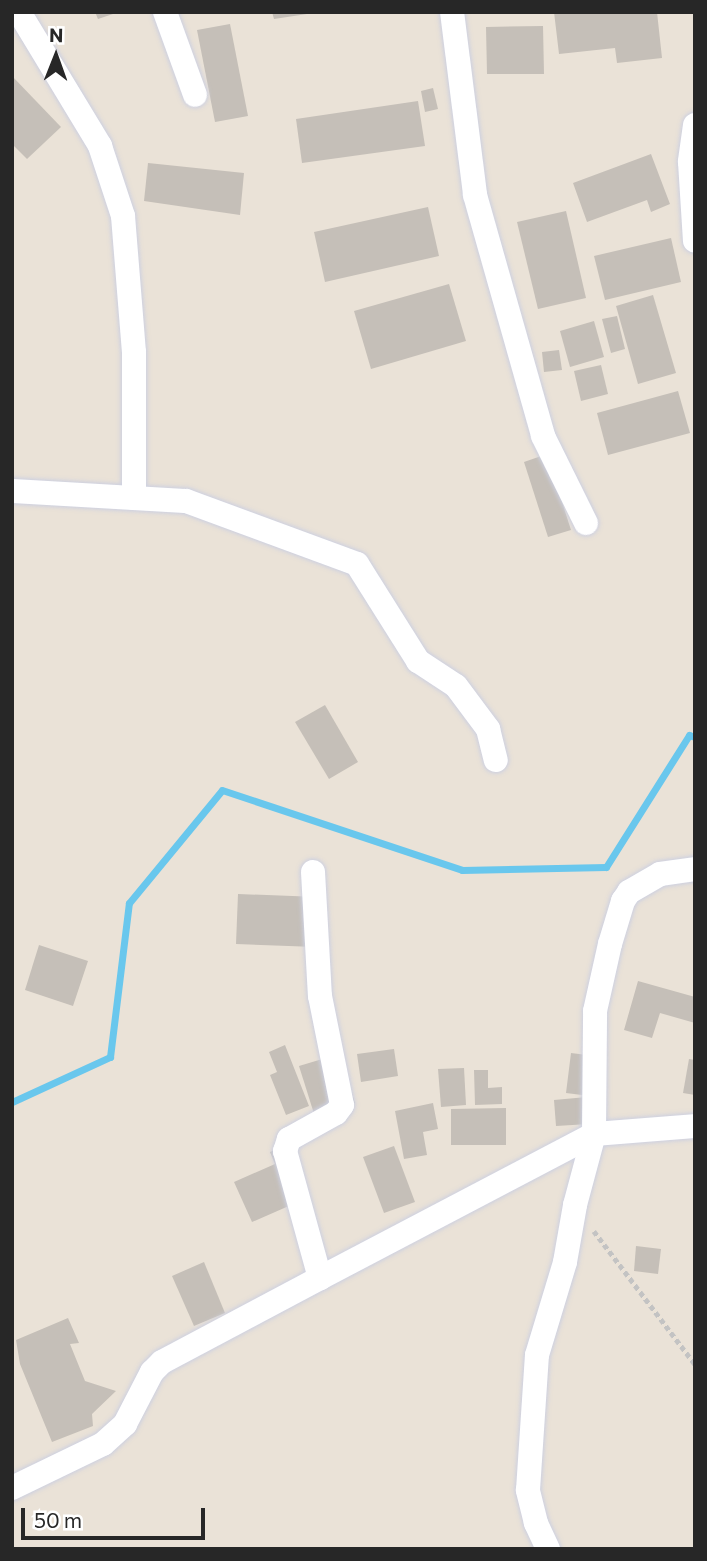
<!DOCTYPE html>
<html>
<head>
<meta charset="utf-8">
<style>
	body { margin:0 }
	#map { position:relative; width:707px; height:1561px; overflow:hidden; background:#eae2d7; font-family:Commissioner,sans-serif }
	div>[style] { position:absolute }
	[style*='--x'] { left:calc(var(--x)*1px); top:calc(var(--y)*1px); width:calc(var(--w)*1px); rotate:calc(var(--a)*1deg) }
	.stream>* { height:7px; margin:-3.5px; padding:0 3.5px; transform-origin:3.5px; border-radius:3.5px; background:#69c7ed }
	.building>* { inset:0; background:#c5bfb8 }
	.path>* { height:4.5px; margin-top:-2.25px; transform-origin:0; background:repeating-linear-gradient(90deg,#c3c3c3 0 5px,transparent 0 8.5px) }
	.roads { filter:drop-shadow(0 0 2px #cdd0e0) drop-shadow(0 0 2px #cdd0e0) }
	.minor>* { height:24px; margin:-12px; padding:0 12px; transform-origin:12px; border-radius:12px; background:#fff }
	span { translate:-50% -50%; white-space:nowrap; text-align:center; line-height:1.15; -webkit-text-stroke:7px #fff; paint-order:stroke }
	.frame { position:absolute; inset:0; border:14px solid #272727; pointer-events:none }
	.north { position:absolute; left:21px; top:21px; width:70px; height:70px; -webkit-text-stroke:5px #fff; paint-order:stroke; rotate:1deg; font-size:19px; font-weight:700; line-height:28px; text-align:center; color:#272727 }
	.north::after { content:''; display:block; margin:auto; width:24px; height:32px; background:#272727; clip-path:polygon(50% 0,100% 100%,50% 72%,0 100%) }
	.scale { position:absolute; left:21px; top:1508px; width:184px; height:32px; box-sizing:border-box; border:4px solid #272727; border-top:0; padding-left:9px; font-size:21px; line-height:24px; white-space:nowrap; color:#272727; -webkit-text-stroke:5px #fff; paint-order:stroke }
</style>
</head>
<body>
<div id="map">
	<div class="stream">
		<div style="--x:12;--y:1102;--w:108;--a:-24.7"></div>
		<div style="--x:110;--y:1057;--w:155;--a:-83"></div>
		<div style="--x:129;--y:903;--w:146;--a:-50.5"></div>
		<div style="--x:222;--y:790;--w:253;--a:18.4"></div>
		<div style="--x:462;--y:870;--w:144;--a:-1.2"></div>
		<div style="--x:606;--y:867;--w:156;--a:-57.8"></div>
		<div style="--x:689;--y:735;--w:6;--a:18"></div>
	</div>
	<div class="building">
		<div style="clip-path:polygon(95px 12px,116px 12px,116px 13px,98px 19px)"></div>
		<div style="clip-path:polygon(272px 12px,307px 12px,307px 14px,274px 19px)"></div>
		<div style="clip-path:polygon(554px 12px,657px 12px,662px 58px,617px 63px,615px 48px,559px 54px)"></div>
		<div style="clip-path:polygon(230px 24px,248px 116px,215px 122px,197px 30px)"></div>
		<div style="clip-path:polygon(543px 26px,544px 74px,487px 74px,486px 27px)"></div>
		<div style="clip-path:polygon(12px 76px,61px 127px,27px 159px,12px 144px)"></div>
		<div style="clip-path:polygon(433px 88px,438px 109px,425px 112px,421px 91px)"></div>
		<div style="clip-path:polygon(418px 101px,425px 146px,302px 163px,296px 119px)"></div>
		<div style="clip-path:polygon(651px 154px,670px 204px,651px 212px,647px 200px,587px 222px,573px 183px)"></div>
		<div style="clip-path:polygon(148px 163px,244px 173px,240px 215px,144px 201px)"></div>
		<div style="clip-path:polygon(428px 207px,439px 256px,325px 282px,314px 232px)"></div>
		<div style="clip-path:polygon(566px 211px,586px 298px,538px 309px,517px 222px)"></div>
		<div style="clip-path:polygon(671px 238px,681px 282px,605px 300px,594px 256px)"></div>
		<div style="clip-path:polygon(449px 284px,466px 341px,371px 369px,354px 311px)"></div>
		<div style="clip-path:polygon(653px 295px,676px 373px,638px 384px,616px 306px)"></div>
		<div style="clip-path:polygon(617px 316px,625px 349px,611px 353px,602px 319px)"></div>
		<div style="clip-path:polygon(594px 321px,604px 357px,570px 367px,560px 331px)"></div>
		<div style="clip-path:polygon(559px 350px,562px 370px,544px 372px,542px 352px)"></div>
		<div style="clip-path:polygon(601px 365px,608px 394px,581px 401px,574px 371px)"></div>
		<div style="clip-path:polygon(678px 391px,690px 433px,608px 455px,597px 413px)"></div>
		<div style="clip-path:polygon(547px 454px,571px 530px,548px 537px,524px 462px)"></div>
		<div style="clip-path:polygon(325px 705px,358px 762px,329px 779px,295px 722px)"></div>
		<div style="clip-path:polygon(238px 894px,318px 897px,316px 947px,236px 944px)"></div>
		<div style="clip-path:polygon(39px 945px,88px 961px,73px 1006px,25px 990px)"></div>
		<div style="clip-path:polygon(638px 981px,695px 997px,695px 1023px,660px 1013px,652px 1038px,624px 1030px)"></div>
		<div style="clip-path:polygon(285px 1045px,309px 1106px,286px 1115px,270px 1075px,277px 1072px,269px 1052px)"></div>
		<div style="clip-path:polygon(394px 1049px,398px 1076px,361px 1082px,357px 1054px)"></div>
		<div style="clip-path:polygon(571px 1053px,595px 1056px,590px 1096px,566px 1093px)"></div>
		<div style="clip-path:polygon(339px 1054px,355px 1103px,316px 1120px,299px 1066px)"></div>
		<div style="clip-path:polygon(689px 1059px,695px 1060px,695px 1095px,683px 1093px)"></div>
		<div style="clip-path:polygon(464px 1068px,466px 1105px,441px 1107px,438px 1069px)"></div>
		<div style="clip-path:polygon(474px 1070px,488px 1070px,488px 1088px,502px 1087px,502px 1104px,475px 1105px)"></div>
		<div style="clip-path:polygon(587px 1097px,589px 1124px,556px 1126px,554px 1100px)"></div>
		<div style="clip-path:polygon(433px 1103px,438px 1129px,423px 1132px,427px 1155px,404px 1159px,395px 1111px)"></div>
		<div style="clip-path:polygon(506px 1108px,506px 1145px,451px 1145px,451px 1109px)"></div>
		<div style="clip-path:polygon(284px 1146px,307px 1198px,252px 1222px,234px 1182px,275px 1164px,270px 1152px)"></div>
		<div style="clip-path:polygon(394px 1146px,415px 1202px,384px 1213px,363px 1157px)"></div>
		<div style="clip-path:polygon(636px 1246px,661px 1249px,658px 1274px,634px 1271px)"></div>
		<div style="clip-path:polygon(204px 1262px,225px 1313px,194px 1326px,172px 1276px)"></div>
		<div style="clip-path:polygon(68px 1318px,79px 1343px,70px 1344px,85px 1381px,116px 1391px,92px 1414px,93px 1426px,52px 1442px,20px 1364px,16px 1340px)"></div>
	</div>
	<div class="path">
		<div style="--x:594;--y:1231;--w:167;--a:52.8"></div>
	</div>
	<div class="roads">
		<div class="minor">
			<div style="--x:19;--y:12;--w:157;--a:58.8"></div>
			<div style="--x:100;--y:146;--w:74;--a:71.8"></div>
			<div style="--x:123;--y:216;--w:136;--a:85.4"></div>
			<div style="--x:134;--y:352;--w:146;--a:90"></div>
			<div style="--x:165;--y:12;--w:88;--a:70.1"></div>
			<div style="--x:452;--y:12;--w:184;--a:82.8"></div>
			<div style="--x:475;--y:195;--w:250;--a:74.2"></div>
			<div style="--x:543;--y:436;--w:97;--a:63.7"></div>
			<div style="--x:695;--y:125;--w:37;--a:98"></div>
			<div style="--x:690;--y:162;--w:79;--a:86.4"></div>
			<div style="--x:12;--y:491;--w:174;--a:3.3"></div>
			<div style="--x:186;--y:501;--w:182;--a:20.2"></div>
			<div style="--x:357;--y:564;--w:115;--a:57.8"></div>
			<div style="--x:418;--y:661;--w:45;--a:33.3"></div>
			<div style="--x:456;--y:686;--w:54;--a:53.3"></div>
			<div style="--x:488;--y:729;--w:32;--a:76"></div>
			<div style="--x:313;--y:872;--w:124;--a:86.8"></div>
			<div style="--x:320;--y:996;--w:111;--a:78.6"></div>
			<div style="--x:342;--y:1105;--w:10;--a:127"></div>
			<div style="--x:336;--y:1113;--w:54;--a:151"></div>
			<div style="--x:289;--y:1139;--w:13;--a:108"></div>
			<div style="--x:285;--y:1151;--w:132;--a:74.6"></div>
			<div style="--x:12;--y:1488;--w:101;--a:-25.8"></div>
			<div style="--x:103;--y:1444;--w:30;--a:-42"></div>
			<div style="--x:125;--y:1424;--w:59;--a:-62.6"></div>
			<div style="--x:152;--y:1372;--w:14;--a:-45"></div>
			<div style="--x:162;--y:1362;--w:179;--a:-28"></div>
			<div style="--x:320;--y:1278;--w:310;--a:-27.7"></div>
			<div style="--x:594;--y:1134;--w:101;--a:-4.5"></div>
			<div style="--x:548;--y:1549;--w:29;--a:-115"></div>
			<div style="--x:536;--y:1523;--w:34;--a:-104"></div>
			<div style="--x:528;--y:1490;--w:135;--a:-86.2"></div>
			<div style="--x:537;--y:1355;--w:97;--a:-73.2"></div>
			<div style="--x:565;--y:1262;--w:58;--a:-80"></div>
			<div style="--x:575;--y:1205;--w:73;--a:-75"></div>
			<div style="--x:594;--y:1134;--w:123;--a:-89.5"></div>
			<div style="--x:595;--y:1011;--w:69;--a:-77.4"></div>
			<div style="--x:610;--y:944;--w:45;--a:-73.2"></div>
			<div style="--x:623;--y:901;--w:11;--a:-56"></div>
			<div style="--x:629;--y:892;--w:36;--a:-30"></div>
			<div style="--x:660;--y:874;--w:35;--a:-8"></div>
		</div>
	</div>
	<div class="frame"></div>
	<div class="north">N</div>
	<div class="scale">50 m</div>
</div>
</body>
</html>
